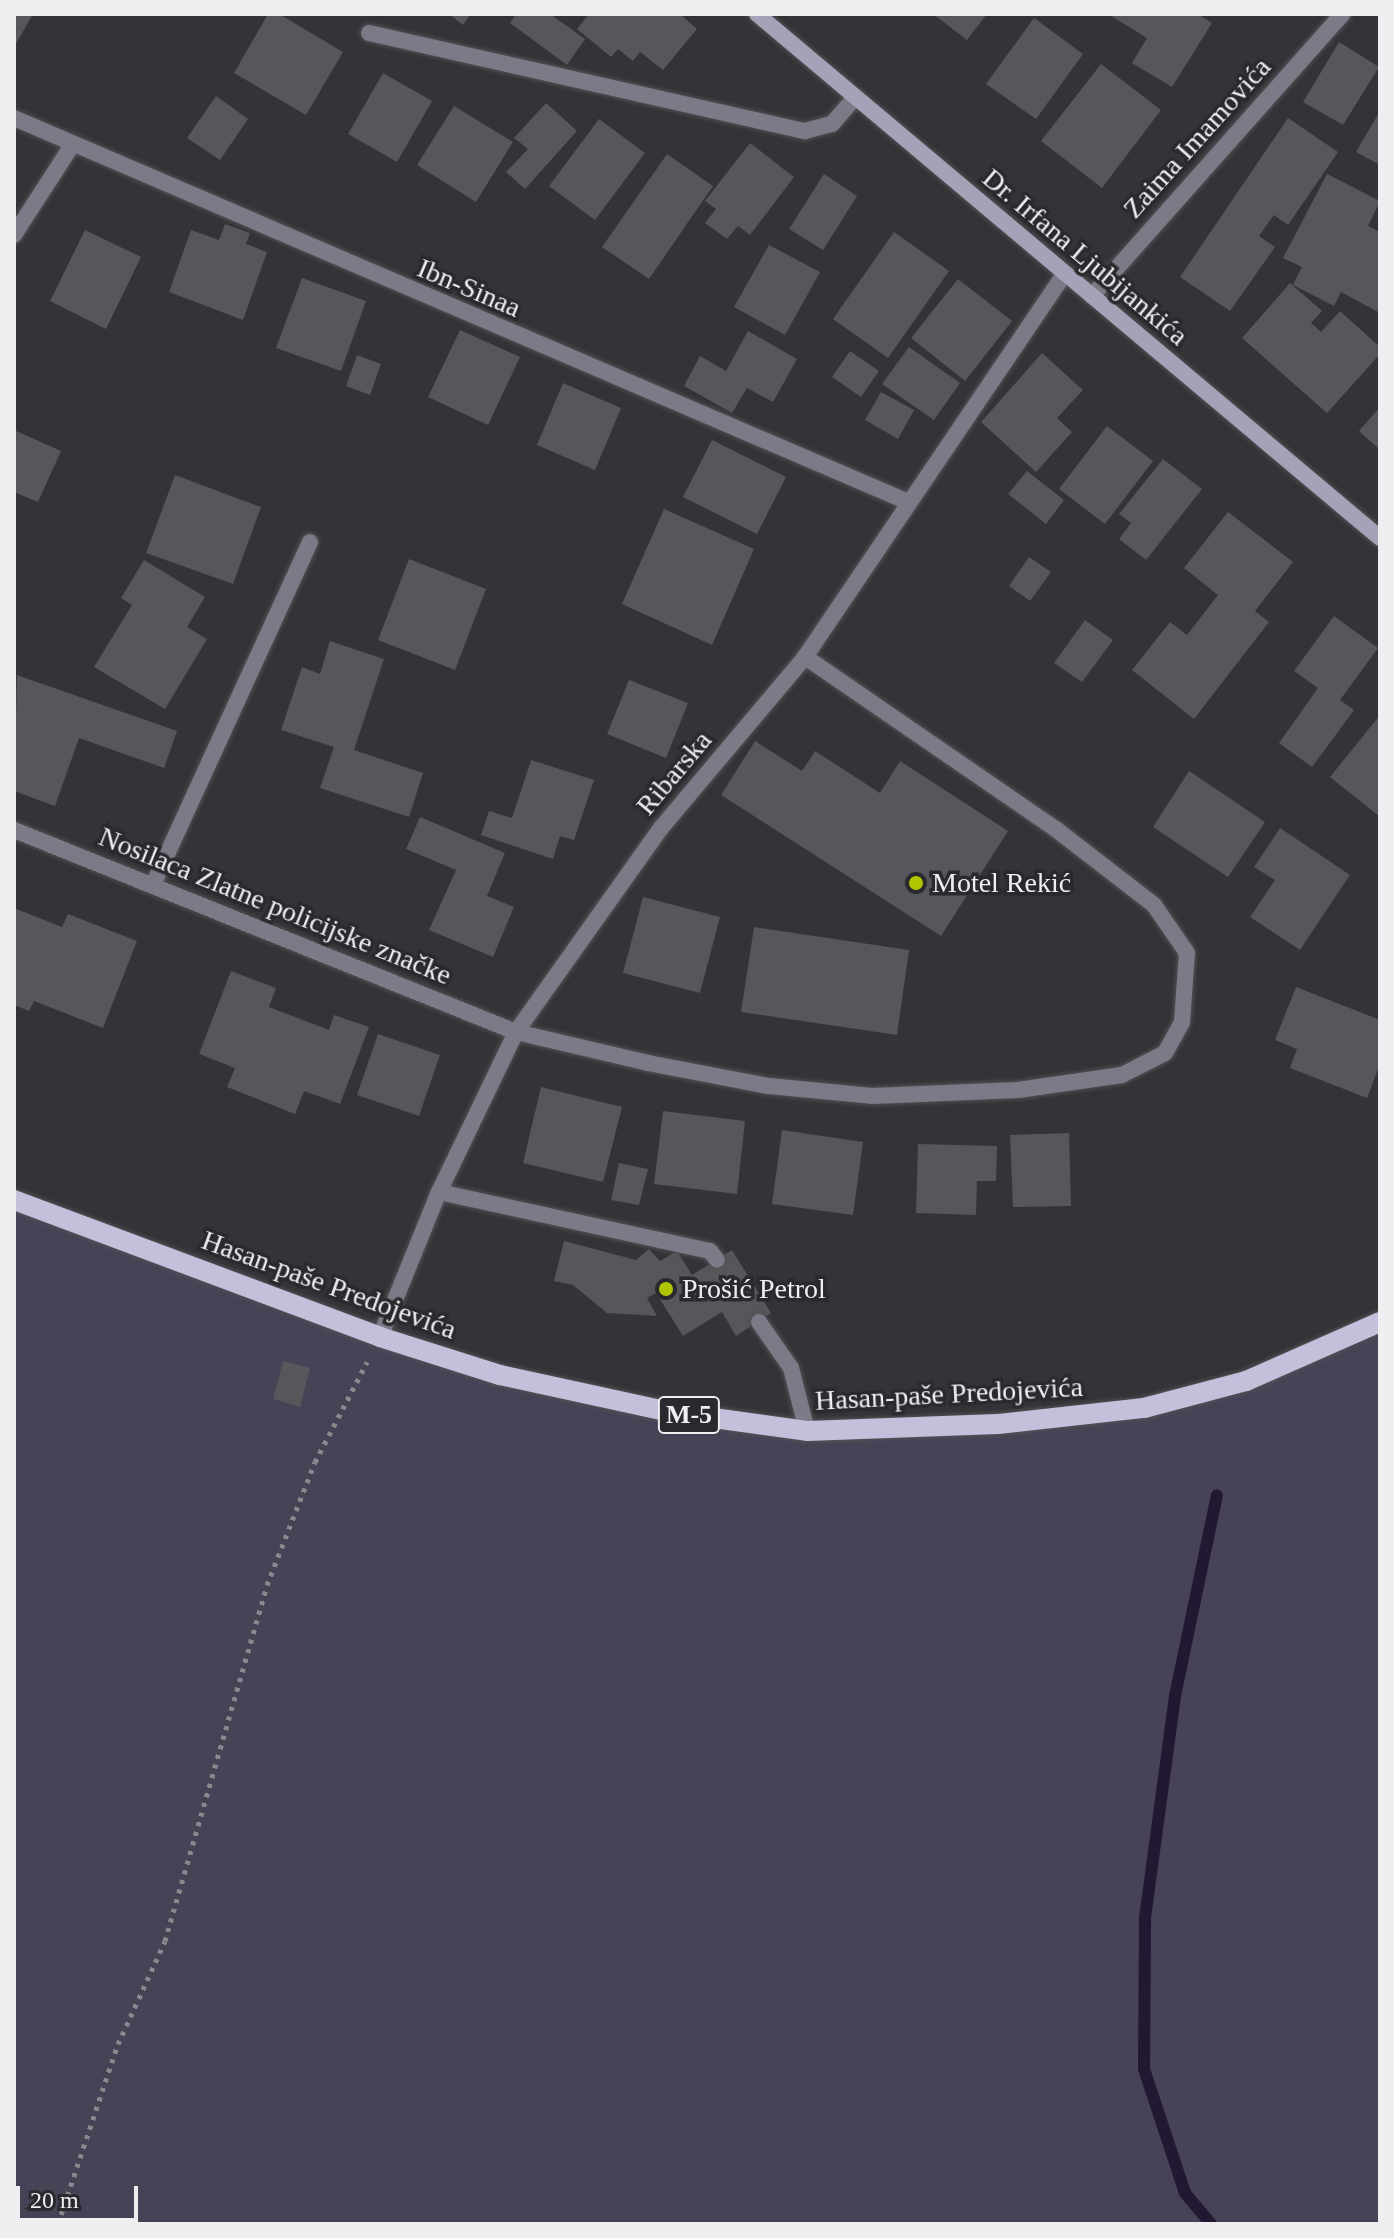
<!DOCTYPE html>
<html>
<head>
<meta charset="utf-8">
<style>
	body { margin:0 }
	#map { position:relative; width:1394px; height:2238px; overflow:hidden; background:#343337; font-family:Georgia,serif }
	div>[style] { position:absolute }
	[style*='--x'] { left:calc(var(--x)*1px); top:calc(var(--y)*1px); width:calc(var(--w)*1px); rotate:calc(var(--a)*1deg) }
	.green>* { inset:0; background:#474256 }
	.stream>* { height:12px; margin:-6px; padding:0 6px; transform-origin:6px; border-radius:6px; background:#201931 }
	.building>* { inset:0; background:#57565a }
	.path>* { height:5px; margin-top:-2.5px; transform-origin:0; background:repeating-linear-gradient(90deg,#89888c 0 4px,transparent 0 10px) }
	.roads { filter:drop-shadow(0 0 2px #525155) drop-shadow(0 0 2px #525155) }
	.lane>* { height:16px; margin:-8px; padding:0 8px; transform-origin:8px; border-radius:8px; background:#7d7a88 }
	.street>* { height:16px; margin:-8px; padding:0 8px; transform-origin:8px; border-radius:8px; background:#7d7a88 }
	.secondary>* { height:16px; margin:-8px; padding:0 8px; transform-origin:8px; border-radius:8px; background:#a7a1b7 }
	.primary>* { height:20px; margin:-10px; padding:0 10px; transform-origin:10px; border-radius:10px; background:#c6bfdc }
	.dots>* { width:22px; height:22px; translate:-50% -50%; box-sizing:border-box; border:4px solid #2a292d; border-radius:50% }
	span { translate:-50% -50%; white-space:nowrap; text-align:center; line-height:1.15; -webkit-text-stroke:7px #2a292d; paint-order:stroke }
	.shield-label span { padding:2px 6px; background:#2a292d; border:2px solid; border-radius:6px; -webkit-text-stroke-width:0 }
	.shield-label { font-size:26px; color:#efeef1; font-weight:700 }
	.street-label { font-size:28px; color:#efeef1 }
	.poi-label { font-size:28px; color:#efeef1 }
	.left { translate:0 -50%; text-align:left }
	.frame { position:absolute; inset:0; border:16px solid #efeef1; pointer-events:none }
	.scale { position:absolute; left:16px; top:2186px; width:122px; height:36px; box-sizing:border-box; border:4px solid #efeef1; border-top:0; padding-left:10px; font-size:24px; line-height:28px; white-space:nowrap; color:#efeef1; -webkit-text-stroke:6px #2a292d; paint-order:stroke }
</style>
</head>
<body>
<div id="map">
	<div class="green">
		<div style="clip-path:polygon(14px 1200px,380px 1337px,670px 1412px,873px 1432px,1144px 1408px,1380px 1322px,1380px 2224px,14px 2224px)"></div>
	</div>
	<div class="stream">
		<div style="--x:1211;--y:2224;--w:40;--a:-130"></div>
		<div style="--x:1185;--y:2193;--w:131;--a:-108.3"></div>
		<div style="--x:1144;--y:2069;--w:151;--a:-89.6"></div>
		<div style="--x:1145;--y:1918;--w:224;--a:-82.3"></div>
		<div style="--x:1175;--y:1696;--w:205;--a:-78.2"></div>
	</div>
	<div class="building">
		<div style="clip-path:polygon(14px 14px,33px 14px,14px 47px)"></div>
		<div style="clip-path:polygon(268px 14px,279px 14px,343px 52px,306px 115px,234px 73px)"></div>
		<div style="clip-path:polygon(449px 14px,471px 14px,463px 25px)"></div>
		<div style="clip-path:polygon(516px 14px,550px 14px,585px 39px,567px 65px,510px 23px)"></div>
		<div style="clip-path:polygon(589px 14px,680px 14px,697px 29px,663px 70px,640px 52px,633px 61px,618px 49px,611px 57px,577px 29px)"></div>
		<div style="clip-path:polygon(933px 14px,987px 14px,967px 40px)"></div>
		<div style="clip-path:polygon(1108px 14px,1198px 14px,1212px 23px,1172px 87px,1132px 63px,1147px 38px)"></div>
		<div style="clip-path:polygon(1034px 18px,1083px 54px,1036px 119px,986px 84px)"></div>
		<div style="clip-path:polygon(1339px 42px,1379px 67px,1343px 125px,1303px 102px)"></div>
		<div style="clip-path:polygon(1101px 64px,1161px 110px,1102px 188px,1041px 141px)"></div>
		<div style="clip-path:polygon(383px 73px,432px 101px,397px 162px,348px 134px)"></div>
		<div style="clip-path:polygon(216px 96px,248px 119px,220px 160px,187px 138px)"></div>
		<div style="clip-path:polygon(546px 103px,577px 131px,525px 189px,506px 172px,528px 149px,514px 138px)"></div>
		<div style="clip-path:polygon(454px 106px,513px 142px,476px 202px,417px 165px)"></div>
		<div style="clip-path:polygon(1380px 111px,1380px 165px,1356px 152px)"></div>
		<div style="clip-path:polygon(1288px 118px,1338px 152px,1288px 225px,1274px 215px,1259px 236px,1275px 247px,1230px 311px,1180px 277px)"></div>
		<div style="clip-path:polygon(599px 119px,645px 153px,595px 220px,549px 186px)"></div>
		<div style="clip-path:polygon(750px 143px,794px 177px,750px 235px,738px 226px,727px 239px,705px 223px,716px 209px,705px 201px)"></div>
		<div style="clip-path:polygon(667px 154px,713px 186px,649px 279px,602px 247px)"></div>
		<div style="clip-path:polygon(824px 174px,857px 196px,823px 250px,789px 229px)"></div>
		<div style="clip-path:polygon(1327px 174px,1380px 201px,1368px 226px,1380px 232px,1380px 313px,1341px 292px,1334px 306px,1293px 285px,1302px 267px,1283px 258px)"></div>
		<div style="clip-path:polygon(225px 224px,250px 233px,246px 244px,267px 252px,243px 320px,169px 292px,191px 230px,219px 240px)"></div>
		<div style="clip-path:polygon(85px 230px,141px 257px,106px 329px,50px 301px)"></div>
		<div style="clip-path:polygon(894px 232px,949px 271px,888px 358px,833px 319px)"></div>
		<div style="clip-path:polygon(769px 245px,820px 272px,785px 335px,734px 307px)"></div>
		<div style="clip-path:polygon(302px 278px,366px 301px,341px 371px,276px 348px)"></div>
		<div style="clip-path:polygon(958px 279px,1012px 321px,965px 381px,911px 338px)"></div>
		<div style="clip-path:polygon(1290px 283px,1322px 311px,1311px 323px,1321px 332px,1340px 311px,1380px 347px,1380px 354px,1327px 413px,1242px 338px)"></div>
		<div style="clip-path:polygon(460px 330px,520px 357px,488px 425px,428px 397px)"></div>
		<div style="clip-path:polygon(748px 331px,797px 359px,773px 402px,747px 388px,732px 413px,684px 386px,700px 356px,726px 371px)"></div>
		<div style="clip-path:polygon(909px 347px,960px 383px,934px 420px,882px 384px)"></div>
		<div style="clip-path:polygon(850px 351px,879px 371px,861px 397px,832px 377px)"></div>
		<div style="clip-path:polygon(1042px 353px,1083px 390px,1057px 418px,1072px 432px,1036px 472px,981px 422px)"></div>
		<div style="clip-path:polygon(357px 355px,381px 364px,370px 395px,346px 386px)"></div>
		<div style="clip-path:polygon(563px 383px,621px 408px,595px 470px,537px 445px)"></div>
		<div style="clip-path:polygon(881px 392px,914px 410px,898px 439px,865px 420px)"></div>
		<div style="clip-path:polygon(1380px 407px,1380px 450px,1359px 431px)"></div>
		<div style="clip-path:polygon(1107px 426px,1153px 461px,1105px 524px,1059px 489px)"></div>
		<div style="clip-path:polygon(14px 430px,61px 451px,38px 502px,14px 492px)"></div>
		<div style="clip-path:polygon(712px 440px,786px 477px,757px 534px,683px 497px)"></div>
		<div style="clip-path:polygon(1163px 459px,1202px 489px,1146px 560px,1119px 539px,1131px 523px,1119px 514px)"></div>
		<div style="clip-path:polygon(1027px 471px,1064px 500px,1046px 524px,1008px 494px)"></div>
		<div style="clip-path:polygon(175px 475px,261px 507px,233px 584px,146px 553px)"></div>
		<div style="clip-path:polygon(664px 509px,754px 549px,712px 645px,622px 604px)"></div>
		<div style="clip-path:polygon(1228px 512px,1293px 562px,1255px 611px,1269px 622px,1194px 719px,1132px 670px,1170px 622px,1187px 635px,1218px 595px,1184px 568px)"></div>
		<div style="clip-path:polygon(1029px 557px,1051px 572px,1030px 601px,1009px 586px)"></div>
		<div style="clip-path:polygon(409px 559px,486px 589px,455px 670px,378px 640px)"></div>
		<div style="clip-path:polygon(144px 560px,205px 597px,187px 627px,207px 639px,165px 709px,94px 667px,132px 605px,121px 598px)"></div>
		<div style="clip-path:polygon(1334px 616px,1378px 648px,1340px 700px,1354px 710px,1312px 767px,1279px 743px,1318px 688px,1294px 671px)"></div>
		<div style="clip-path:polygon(1085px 620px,1113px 640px,1082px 682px,1054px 663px)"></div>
		<div style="clip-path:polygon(330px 641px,384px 659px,354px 750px,423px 773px,409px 817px,320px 788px,334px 747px,281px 730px,302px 667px,320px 674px)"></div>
		<div style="clip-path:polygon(17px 675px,177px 731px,164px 768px,79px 738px,55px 806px,14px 791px)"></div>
		<div style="clip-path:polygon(629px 680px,688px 703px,666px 758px,607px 734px)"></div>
		<div style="clip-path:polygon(1380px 715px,1380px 817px,1330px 777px)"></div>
		<div style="clip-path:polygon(755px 741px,802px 771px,815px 751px,880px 793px,900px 761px,1008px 831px,941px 936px,721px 795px)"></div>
		<div style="clip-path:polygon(531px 760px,594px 780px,574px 840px,560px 836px,553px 859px,481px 835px,489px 811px,512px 818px)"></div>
		<div style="clip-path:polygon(1189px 771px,1265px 822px,1228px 877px,1153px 827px)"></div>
		<div style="clip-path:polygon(420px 817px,505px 853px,487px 896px,514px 907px,493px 957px,429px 930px,456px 870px,406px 849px)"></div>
		<div style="clip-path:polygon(1280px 828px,1350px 875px,1300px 950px,1250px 917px,1275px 880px,1254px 867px)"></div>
		<div style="clip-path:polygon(643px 897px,720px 917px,700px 993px,623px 973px)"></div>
		<div style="clip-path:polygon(14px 908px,62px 927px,68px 914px,137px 941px,103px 1028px,34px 1001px,29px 1011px,14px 1005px)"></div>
		<div style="clip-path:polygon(754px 927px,909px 950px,897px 1035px,741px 1012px)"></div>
		<div style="clip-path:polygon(231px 971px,276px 988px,269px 1007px,329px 1030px,334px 1015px,369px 1027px,340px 1104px,304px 1091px,295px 1114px,227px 1087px,235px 1068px,199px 1054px)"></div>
		<div style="clip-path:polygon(1296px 987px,1380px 1020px,1380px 1064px,1367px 1098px,1290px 1068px,1297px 1049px,1275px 1040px)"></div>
		<div style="clip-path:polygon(378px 1034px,440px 1055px,419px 1116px,357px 1095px)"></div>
		<div style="clip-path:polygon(541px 1087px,622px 1107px,603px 1182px,523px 1163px)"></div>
		<div style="clip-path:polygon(663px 1111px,745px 1121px,737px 1194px,654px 1184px)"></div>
		<div style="clip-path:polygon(782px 1130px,863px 1142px,853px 1215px,772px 1204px)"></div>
		<div style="clip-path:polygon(1069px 1133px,1071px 1206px,1013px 1207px,1010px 1135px)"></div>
		<div style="clip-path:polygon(918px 1144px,997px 1146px,996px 1181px,977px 1181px,976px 1215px,916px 1213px)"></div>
		<div style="clip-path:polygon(619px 1163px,648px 1169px,639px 1205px,611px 1200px)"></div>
		<div style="clip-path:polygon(564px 1241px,636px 1260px,649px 1249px,660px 1261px,677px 1251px,692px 1275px,732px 1250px,771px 1313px,736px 1336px,722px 1312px,683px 1336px,656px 1293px,647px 1298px,657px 1316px,607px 1313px,573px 1285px,554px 1281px)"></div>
		<div style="clip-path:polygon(283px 1361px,310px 1368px,300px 1407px,273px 1399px)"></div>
	</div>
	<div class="path">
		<div style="--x:58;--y:2224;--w:190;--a:-71.6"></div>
		<div style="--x:118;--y:2044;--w:113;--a:-65.5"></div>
		<div style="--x:165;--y:1941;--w:370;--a:-74"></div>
		<div style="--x:267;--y:1585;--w:132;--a:-68.7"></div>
		<div style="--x:315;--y:1462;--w:113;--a:-62.5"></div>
	</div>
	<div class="roads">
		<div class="lane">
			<div style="--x:439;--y:1192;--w:277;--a:12.3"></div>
			<div style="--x:710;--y:1251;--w:11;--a:52"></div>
			<div style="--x:759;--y:1322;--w:56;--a:55.2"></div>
			<div style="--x:791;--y:1368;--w:65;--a:75.7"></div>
		</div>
		<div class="street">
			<div style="--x:369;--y:33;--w:447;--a:12.7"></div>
			<div style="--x:805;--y:131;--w:28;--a:-15"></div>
			<div style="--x:832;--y:124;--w:35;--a:-49"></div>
			<div style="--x:14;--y:118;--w:971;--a:23.24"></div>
			<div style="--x:14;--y:235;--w:105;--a:-57.1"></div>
			<div style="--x:1092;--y:296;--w:377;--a:-48.4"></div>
			<div style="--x:14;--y:830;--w:541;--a:21.92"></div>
			<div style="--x:516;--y:1032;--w:136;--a:13.2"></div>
			<div style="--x:648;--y:1063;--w:123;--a:10.8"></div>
			<div style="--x:769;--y:1086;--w:103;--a:5.5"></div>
			<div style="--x:872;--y:1096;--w:146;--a:-2.4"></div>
			<div style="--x:1018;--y:1090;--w:105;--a:-8.2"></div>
			<div style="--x:1122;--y:1075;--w:48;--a:-27.1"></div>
			<div style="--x:1165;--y:1053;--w:35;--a:-61"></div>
			<div style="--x:1182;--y:1022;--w:69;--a:-85.9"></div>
			<div style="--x:1187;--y:953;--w:58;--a:-124.5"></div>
			<div style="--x:1154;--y:905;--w:123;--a:-142.3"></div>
			<div style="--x:1057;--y:830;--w:306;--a:-145.5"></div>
			<div style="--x:153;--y:885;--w:377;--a:-65.4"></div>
			<div style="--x:380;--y:1337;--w:157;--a:-67.9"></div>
			<div style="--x:439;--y:1192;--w:178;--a:-64.3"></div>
			<div style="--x:516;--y:1032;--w:250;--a:-54.6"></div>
			<div style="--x:661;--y:828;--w:224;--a:-49.9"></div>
			<div style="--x:805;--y:657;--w:462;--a:-55.9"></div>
		</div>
		<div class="secondary">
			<div style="--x:757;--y:14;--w:814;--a:40.07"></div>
		</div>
		<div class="primary">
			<div style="--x:14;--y:1200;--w:391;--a:20.5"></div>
			<div style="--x:380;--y:1337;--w:126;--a:17.6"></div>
			<div style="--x:500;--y:1375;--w:174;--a:12.3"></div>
			<div style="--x:670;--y:1412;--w:138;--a:7.9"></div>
			<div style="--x:807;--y:1431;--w:191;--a:-2.1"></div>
			<div style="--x:998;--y:1424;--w:147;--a:-6.3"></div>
			<div style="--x:1144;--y:1408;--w:106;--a:-14.8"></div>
			<div style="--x:1246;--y:1381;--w:146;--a:-23.8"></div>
		</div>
	</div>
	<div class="dots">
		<div style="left:916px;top:883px;background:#b0c501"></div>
		<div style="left:666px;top:1289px;background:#b0c501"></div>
	</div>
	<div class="shield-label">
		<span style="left:689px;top:1415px">M-5</span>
	</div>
	<div class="street-label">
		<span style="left:1197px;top:138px;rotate:-48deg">Zaima Imamovića</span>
		<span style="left:1085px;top:257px;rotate:40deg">Dr. Irfana Ljubijankića</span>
		<span style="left:469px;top:288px;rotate:23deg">Ibn-Sinaa</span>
		<span style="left:674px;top:773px;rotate:-50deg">Ribarska</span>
		<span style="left:275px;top:906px;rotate:22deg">Nosilaca Zlatne policijske značke</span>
		<span style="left:329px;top:1285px;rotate:20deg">Hasan-paše Predojevića</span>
		<span style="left:949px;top:1394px;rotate:-3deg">Hasan-paše Predojevića</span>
	</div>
	<div class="poi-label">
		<span class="left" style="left:932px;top:883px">Motel Rekić</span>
		<span class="left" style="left:682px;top:1289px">Prošić Petrol</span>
	</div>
	<div class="frame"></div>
	<div class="scale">20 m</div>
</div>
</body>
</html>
